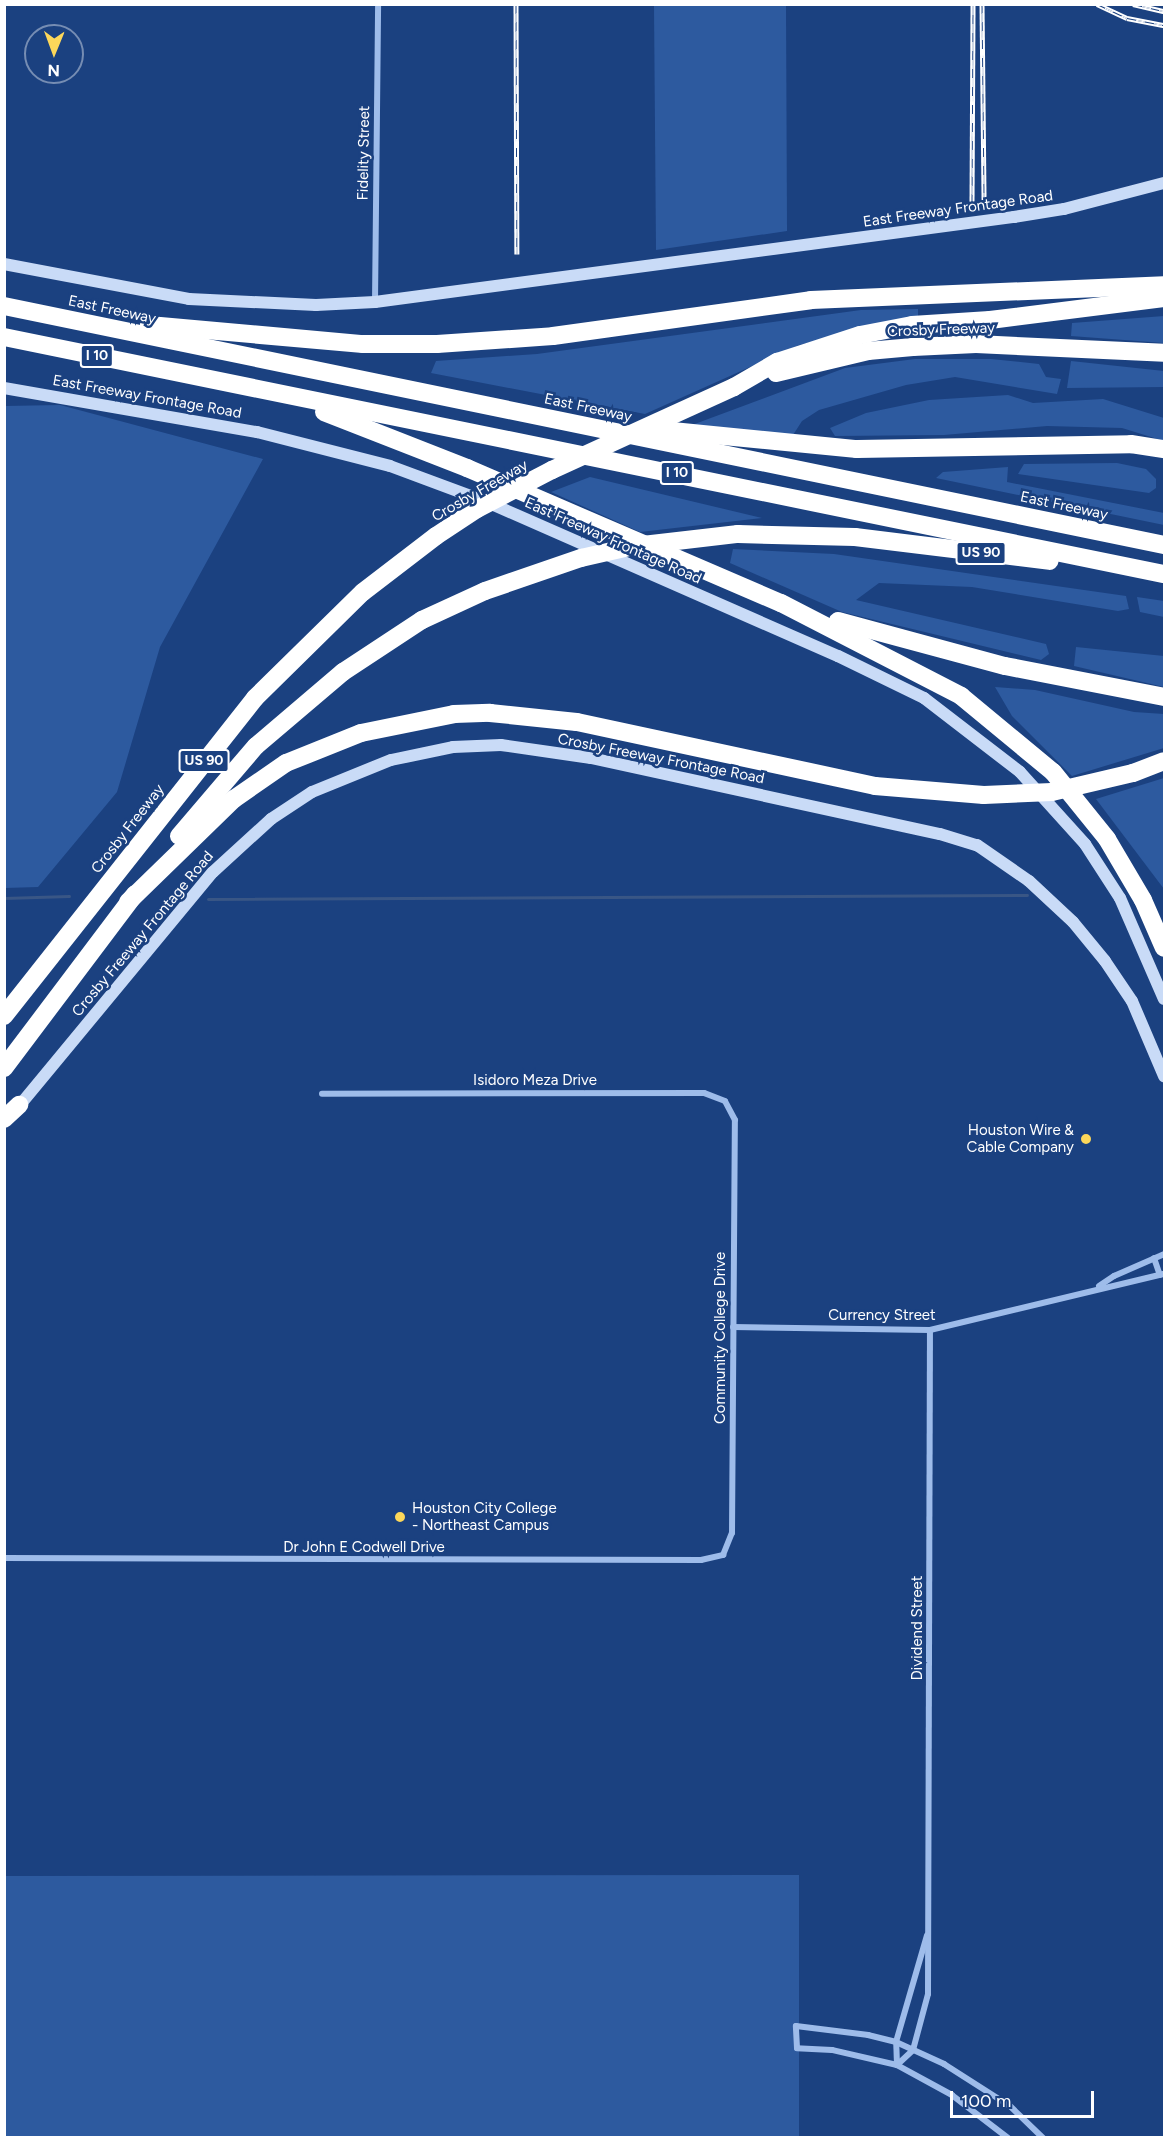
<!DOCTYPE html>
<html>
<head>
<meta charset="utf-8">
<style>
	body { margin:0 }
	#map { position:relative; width:1169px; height:2142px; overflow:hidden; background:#1b4180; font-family:Figtree,sans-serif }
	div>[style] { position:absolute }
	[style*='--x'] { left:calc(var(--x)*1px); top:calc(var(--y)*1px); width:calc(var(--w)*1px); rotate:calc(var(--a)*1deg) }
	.green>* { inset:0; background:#2d5a9f }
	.stream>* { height:3px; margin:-1.5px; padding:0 1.5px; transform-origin:1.5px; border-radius:1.5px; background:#395685 }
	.street>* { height:6px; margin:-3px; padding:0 3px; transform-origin:3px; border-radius:3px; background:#9ebcea }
	.secondary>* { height:12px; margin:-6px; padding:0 6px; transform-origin:6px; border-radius:6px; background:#c9dbf7 }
	.highway>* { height:18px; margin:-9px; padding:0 9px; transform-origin:9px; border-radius:9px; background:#fff }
	.rail>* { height:5px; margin-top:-2.5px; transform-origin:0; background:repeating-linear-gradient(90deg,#1b4180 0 9px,#fff 0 18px); box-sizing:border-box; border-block:2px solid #fff }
	.highway-bridge>* { height:18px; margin:-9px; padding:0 9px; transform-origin:9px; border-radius:9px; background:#fff }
	.dots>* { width:16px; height:16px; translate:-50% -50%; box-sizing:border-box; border:3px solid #1b4180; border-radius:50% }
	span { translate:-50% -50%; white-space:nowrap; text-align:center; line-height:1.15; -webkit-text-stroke:5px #1b4180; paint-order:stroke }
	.shield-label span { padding:2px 4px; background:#1b4180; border:2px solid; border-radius:4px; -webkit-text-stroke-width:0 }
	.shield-label { font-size:14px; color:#fff; font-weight:700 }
	.street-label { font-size:15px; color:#fff }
	.poi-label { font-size:15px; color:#fff }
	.right { translate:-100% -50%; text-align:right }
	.left { translate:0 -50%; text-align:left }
	.frame { position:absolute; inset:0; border:6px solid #fff; pointer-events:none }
	.north { position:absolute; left:24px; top:24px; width:60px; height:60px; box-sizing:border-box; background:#1b4180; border:2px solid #768db3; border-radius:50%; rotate:181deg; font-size:16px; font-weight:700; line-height:24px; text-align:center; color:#fff }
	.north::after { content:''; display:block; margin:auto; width:21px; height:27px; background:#fcd75a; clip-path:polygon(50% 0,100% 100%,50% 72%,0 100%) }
	.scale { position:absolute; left:950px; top:2091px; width:144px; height:27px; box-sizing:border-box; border:3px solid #fff; border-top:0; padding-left:8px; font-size:18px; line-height:21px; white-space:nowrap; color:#fff; -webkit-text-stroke:4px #1b4180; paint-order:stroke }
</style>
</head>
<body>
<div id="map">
	<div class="green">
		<div style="clip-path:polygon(654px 5px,786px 5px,787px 231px,656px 250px)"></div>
		<div style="clip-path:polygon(918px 309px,918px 316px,799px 345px,645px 414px,431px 373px,436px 361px,537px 354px,861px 310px)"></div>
		<div style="clip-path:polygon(1164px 316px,1164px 343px,1071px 336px,1072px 323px)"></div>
		<div style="clip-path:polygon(915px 359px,991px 359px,1039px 364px,1046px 377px,1061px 379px,1057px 394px,955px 377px,906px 385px,819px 410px,802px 421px,793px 435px,692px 425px,845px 368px)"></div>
		<div style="clip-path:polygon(1071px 361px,1164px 371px,1164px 387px,1067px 388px)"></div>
		<div style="clip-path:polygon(1008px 395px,1033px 403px,1103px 399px,1164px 418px,1164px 441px,1122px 428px,1047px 426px,944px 435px,835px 436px,830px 428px,866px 413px,929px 400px)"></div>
		<div style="clip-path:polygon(60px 405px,263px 459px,160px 647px,117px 792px,38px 887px,5px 888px,5px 406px)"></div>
		<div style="clip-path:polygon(1117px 463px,1146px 469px,1156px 479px,1156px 488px,1149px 493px,1018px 474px,1024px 464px)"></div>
		<div style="clip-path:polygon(1008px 467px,1007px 482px,1164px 513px,1164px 525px,936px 478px,943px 472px)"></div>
		<div style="clip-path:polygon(590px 477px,762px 518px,640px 532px,551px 492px)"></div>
		<div style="clip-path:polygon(733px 549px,834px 554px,1126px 596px,1129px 609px,1118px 611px,972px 587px,879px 583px,856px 600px,1046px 644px,1049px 654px,1041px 660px,842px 612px,730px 563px)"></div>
		<div style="clip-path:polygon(1137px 597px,1164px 601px,1164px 617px,1140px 612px)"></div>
		<div style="clip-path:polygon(1076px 647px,1164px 656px,1164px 687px,1074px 666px)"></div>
		<div style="clip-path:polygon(995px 687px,1035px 690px,1134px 712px,1164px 714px,1164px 748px,1072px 776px,1012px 716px)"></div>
		<div style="clip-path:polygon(1164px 778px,1164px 889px,1096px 799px)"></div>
		<div style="clip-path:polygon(799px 1875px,799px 2137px,5px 2137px,4px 1876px)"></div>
	</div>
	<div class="stream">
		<div style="--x:4;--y:898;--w:65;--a:-1.8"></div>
		<div style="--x:208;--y:899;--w:819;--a:-0.28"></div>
	</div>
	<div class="street">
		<div style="--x:375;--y:302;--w:298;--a:-89.4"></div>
		<div style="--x:1154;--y:1258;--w:18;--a:71"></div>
		<div style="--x:1099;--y:1286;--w:18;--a:-34"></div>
		<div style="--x:1114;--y:1276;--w:55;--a:-23.7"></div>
		<div style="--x:733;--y:1327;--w:197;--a:0.9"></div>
		<div style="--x:930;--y:1330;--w:241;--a:-13.5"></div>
		<div style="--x:4;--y:1558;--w:697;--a:0.16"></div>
		<div style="--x:701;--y:1560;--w:23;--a:-13"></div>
		<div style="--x:723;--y:1555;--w:24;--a:-68"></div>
		<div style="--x:732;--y:1533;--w:413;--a:-89.6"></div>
		<div style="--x:735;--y:1120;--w:21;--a:-118"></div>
		<div style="--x:725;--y:1101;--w:22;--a:-159"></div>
		<div style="--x:704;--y:1093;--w:382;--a:179.9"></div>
		<div style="--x:897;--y:2065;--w:22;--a:-43"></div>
		<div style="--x:913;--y:2050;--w:58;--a:-75"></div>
		<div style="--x:928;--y:1994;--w:664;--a:-89.83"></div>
		<div style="--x:897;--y:2065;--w:23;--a:-92"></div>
		<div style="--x:896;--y:2042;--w:111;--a:-73.8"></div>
		<div style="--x:1008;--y:2138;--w:71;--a:-142.5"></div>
		<div style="--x:952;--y:2095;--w:63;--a:-151.4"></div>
		<div style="--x:897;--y:2065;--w:67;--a:-167"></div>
		<div style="--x:832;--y:2050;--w:35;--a:-177"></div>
		<div style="--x:797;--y:2048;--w:22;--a:-93"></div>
		<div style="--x:796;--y:2026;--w:73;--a:7.1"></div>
		<div style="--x:868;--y:2035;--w:29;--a:14"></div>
		<div style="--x:896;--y:2042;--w:53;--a:24.6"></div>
		<div style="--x:944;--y:2064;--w:78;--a:32.5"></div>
		<div style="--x:1010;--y:2106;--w:46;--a:44.1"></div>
	</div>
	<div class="secondary">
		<div style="--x:4;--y:264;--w:188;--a:10.7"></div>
		<div style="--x:189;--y:299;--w:127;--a:2.7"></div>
		<div style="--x:316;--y:305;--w:59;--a:-2.9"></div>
		<div style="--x:375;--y:302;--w:645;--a:-7.58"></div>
		<div style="--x:1014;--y:217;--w:51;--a:-9.1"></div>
		<div style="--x:1064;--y:209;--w:103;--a:-14.6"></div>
		<div style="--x:4;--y:388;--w:257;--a:9.9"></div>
		<div style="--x:257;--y:432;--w:137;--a:14.3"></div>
		<div style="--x:390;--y:466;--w:103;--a:20.4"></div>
		<div style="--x:487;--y:502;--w:383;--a:23.7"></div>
		<div style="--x:838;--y:656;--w:96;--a:26"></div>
		<div style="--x:924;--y:698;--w:121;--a:37.6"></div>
		<div style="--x:1020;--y:772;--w:97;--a:47.9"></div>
		<div style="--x:1085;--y:844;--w:64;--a:57.1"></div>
		<div style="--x:1120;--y:898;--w:110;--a:66.5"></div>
		<div style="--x:15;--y:1111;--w:310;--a:-50.4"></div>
		<div style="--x:213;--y:872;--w:79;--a:-42.4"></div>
		<div style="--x:271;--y:819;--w:49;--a:-33.4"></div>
		<div style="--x:312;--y:792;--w:85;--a:-22.1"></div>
		<div style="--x:391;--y:760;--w:63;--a:-11.8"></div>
		<div style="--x:453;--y:747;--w:48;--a:-2.4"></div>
		<div style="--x:501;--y:745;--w:91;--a:8.2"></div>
		<div style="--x:591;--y:758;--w:357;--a:12.3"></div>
		<div style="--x:940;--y:834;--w:39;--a:17"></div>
		<div style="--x:977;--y:845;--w:63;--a:34.7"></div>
		<div style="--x:1029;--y:881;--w:60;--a:43"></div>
		<div style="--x:1073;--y:922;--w:50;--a:50.6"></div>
		<div style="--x:1105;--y:961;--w:48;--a:56"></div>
		<div style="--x:1132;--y:1001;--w:82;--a:66.9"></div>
	</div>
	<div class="highway">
		<div style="--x:4;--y:306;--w:1184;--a:11.64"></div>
		<div style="--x:149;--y:325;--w:215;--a:5.1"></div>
		<div style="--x:363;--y:344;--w:74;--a:0"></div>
		<div style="--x:437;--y:344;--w:116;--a:-3.9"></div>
		<div style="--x:553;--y:336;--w:260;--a:-7.9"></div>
		<div style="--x:811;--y:300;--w:353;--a:-2.4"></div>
		<div style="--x:4;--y:337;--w:1184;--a:11.55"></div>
		<div style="--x:776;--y:373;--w:95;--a:-13.4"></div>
		<div style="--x:868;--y:351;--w:45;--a:-5.1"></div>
		<div style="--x:913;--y:347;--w:63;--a:-2.7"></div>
		<div style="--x:976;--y:344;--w:188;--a:2.7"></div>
		<div style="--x:734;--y:387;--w:50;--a:-30.2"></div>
		<div style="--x:777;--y:362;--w:87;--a:-18"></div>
		<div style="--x:860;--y:335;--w:53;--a:-10.9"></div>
		<div style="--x:912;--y:325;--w:78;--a:-3.7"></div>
		<div style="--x:990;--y:320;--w:175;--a:-7.2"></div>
		<div style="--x:324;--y:412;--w:154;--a:21.4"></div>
		<div style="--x:467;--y:468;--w:342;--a:23.3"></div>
		<div style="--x:781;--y:603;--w:203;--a:27.3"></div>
		<div style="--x:961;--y:696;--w:119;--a:39.6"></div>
		<div style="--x:1053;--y:772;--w:86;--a:51.1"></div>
		<div style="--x:1107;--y:839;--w:71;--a:59.5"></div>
		<div style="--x:1143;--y:900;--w:52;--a:66.4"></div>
		<div style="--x:652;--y:429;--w:206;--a:5.6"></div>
		<div style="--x:857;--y:449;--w:274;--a:-1"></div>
		<div style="--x:1131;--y:444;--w:33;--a:9"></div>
		<div style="--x:738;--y:534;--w:117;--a:1.5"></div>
		<div style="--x:855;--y:537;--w:196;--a:7"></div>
		<div style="--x:838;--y:621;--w:173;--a:15.1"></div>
		<div style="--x:1005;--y:666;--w:162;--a:11"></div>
		<div style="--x:1133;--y:773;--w:33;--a:-21"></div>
		<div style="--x:179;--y:836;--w:118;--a:-49.5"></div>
		<div style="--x:256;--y:746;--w:114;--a:-40.4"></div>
		<div style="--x:343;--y:672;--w:95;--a:-33.4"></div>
		<div style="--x:422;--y:620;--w:69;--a:-24.7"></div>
		<div style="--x:128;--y:902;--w:148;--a:-44.2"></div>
		<div style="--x:234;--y:799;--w:63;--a:-34.7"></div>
		<div style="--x:286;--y:763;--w:81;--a:-21.8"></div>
		<div style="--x:361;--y:733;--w:95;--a:-11.5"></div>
		<div style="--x:454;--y:714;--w:36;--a:-2"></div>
		<div style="--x:490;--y:713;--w:87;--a:5.9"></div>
		<div style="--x:577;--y:722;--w:305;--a:12.1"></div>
		<div style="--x:875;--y:786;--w:109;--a:4.7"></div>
		<div style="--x:4;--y:1016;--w:405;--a:-51.7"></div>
		<div style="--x:255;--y:698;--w:151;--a:-44.5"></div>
		<div style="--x:363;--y:592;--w:92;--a:-37.5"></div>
		<div style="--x:4;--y:1068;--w:218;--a:-53"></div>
		<div style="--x:4;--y:1119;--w:21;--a:-43"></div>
	</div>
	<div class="rail">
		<div style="--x:516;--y:4;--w:250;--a:89.8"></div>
		<div style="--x:982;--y:4;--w:197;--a:89.4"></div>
		<div style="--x:1097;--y:4;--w:33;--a:25"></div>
		<div style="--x:1127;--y:18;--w:38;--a:11"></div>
		<div style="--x:1133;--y:4;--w:32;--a:13"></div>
		<div style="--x:972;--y:203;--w:199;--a:-89.7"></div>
	</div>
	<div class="highway-bridge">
		<div style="--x:436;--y:536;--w:49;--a:-33.4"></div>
		<div style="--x:477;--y:509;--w:85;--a:-27.5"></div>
		<div style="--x:552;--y:470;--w:200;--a:-24.5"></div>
		<div style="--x:485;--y:591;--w:102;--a:-19"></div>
		<div style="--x:581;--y:558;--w:54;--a:-12.8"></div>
		<div style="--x:634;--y:546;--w:105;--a:-6.6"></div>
		<div style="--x:984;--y:795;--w:68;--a:-2.5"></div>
		<div style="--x:1052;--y:792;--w:83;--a:-13.2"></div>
	</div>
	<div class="dots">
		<div style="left:1086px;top:1139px;background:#fcd75a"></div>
		<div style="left:400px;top:1517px;background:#fcd75a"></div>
	</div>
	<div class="shield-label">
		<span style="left:97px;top:356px">I 10</span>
		<span style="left:677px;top:473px">I 10</span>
		<span style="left:981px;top:553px">US 90</span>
		<span style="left:204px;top:761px">US 90</span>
	</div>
	<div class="street-label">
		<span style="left:364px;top:153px;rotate:-89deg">Fidelity Street</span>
		<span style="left:958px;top:209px;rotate:-8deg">East Freeway Frontage Road</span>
		<span style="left:112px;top:310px;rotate:12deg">East Freeway</span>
		<span style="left:941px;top:330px;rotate:-2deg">Crosby Freeway</span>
		<span style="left:147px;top:397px;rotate:10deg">East Freeway Frontage Road</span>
		<span style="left:588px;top:408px;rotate:12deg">East Freeway</span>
		<span style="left:480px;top:491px;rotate:-30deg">Crosby Freeway</span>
		<span style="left:1064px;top:506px;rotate:12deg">East Freeway</span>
		<span style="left:613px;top:541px;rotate:24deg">East Freeway Frontage Road</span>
		<span style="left:661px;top:759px;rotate:11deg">Crosby Freeway Frontage Road</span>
		<span style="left:128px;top:829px;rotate:-52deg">Crosby Freeway</span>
		<span style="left:143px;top:934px;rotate:-50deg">Crosby Freeway Frontage Road</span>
		<span style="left:535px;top:1081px">Isidoro Meza Drive</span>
		<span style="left:882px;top:1316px">Currency Street</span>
		<span style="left:721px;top:1338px;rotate:-90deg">Community College Drive</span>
		<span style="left:364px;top:1548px">Dr John E Codwell Drive</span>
		<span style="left:918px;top:1628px;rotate:-90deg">Dividend Street</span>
	</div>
	<div class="poi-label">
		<span class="right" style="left:1074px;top:1139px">Houston Wire &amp;<br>Cable Company</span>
		<span class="left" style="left:412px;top:1517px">Houston City College<br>- Northeast Campus</span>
	</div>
	<div class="frame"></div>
	<div class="north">N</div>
	<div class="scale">100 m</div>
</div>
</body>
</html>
